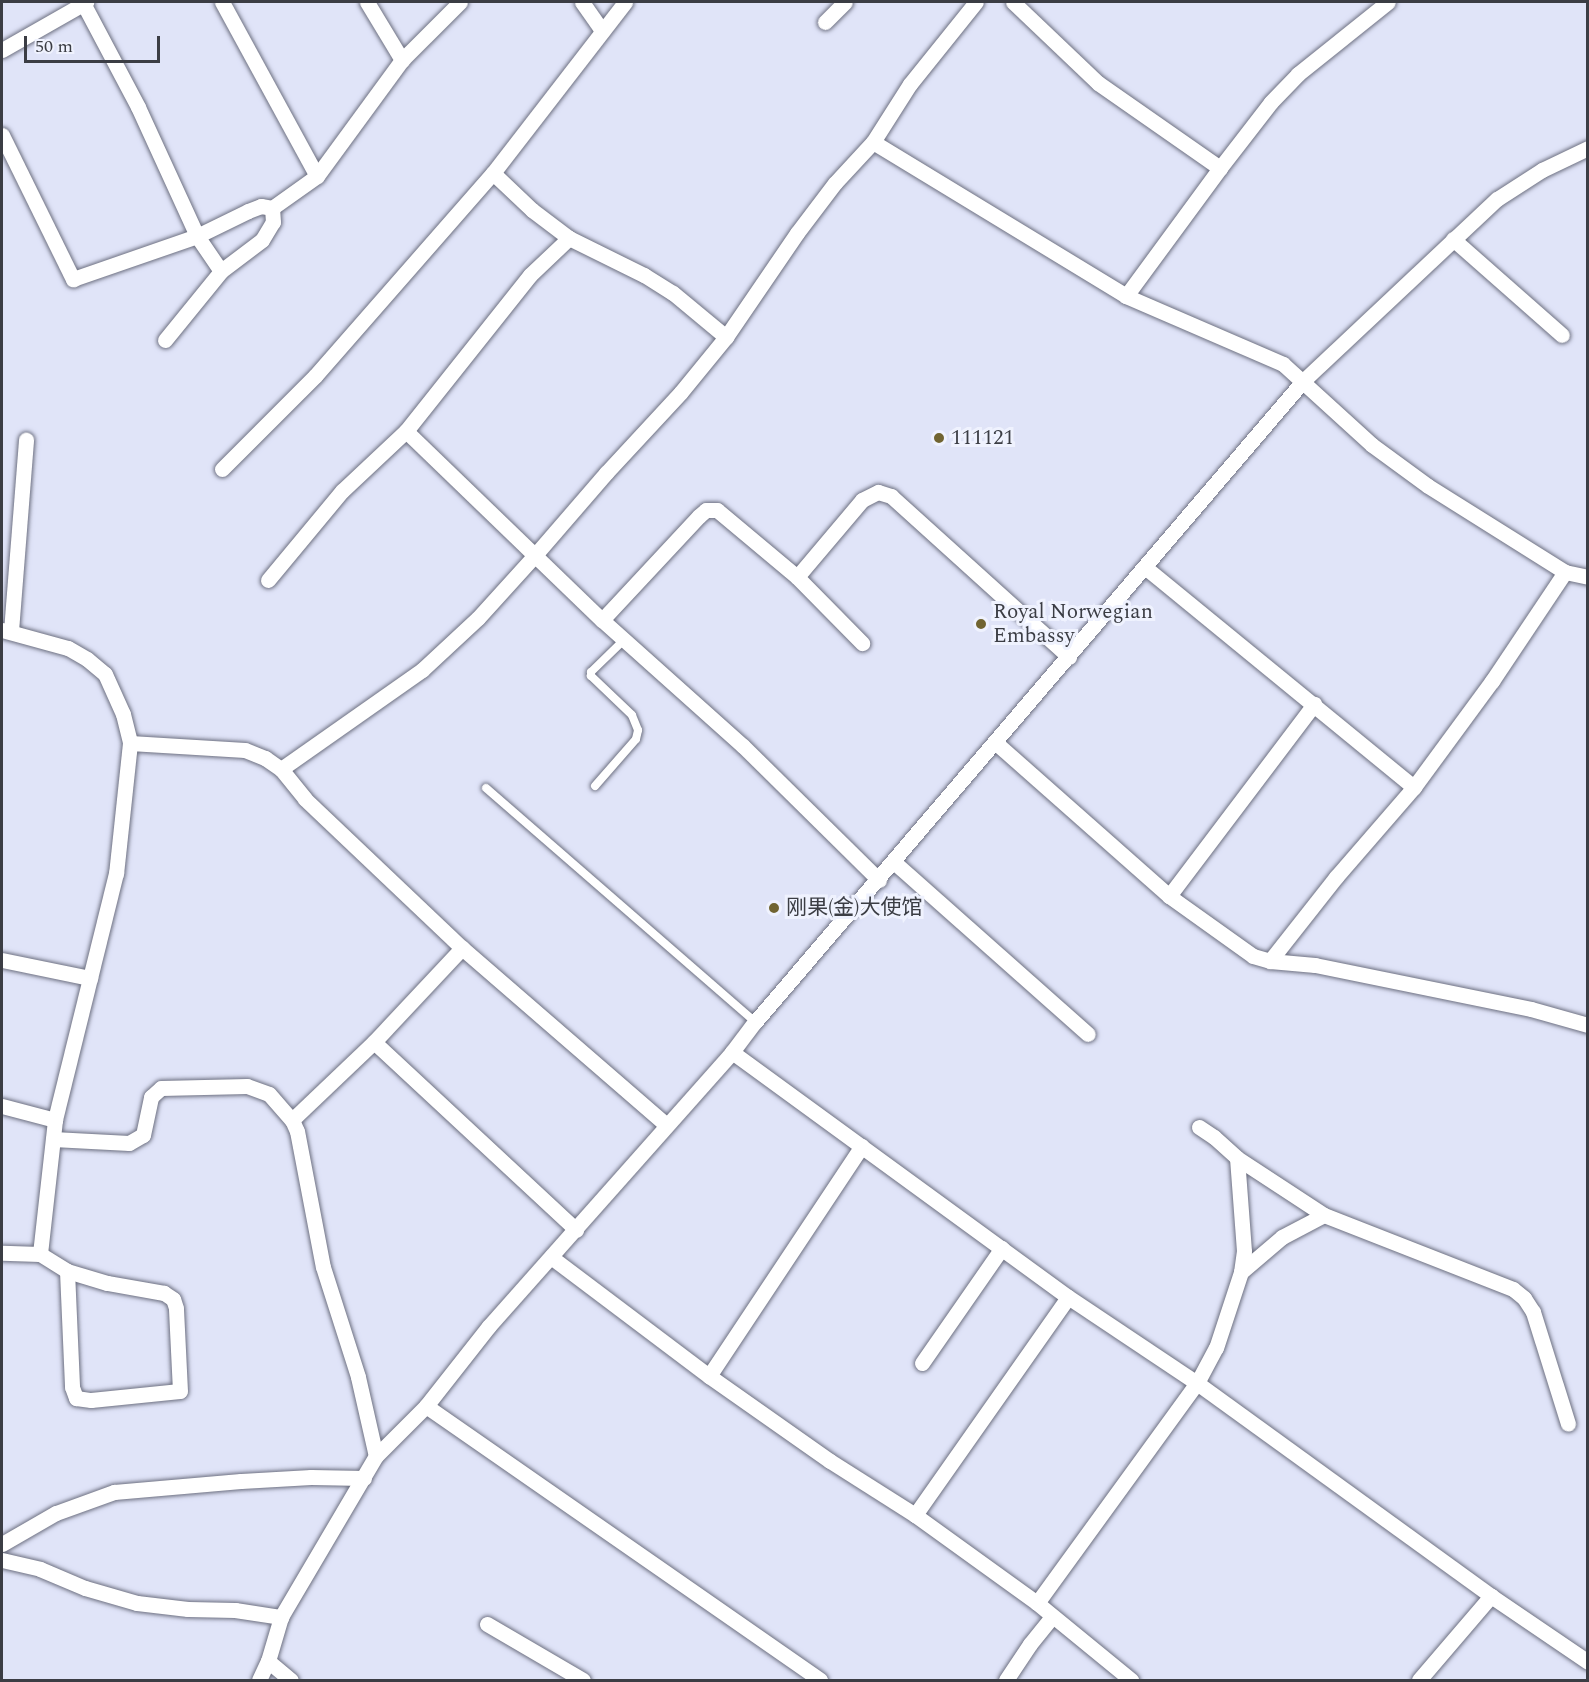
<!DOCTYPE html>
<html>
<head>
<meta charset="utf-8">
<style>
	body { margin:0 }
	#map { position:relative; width:1589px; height:1682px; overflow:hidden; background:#e0e4f8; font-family:Spectral,"Noto Sans SC",serif }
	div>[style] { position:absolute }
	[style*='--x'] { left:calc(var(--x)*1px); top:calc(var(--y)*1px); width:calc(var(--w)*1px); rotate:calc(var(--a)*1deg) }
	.roads { filter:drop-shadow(0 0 2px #6d7081) drop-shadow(0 0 2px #6d7081) }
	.lane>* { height:8px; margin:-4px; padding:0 4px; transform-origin:4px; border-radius:4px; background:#fff }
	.street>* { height:15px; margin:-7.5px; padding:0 7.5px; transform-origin:7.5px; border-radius:7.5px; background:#fff }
	.dots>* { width:16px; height:16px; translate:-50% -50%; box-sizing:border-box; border:3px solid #eff2fe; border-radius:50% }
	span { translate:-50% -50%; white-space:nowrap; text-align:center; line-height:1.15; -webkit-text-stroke:6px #eff2fe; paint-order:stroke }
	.poi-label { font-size:21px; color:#3b3d44 }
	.left { translate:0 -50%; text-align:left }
	.frame { position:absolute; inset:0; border:3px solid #3b3d44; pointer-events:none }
	.scale { position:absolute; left:24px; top:36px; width:136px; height:27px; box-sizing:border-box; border:3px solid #3b3d44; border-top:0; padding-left:8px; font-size:18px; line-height:21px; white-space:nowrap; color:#3b3d44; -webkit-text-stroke:4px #eff2fe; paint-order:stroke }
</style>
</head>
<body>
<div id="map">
	<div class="roads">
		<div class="lane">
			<div style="--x:595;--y:786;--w:62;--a:-48.9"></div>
			<div style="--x:636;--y:739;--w:9;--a:-77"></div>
			<div style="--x:638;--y:730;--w:16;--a:-112"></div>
			<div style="--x:632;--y:715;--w:57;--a:-136.4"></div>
			<div style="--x:591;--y:676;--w:4;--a:-90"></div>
			<div style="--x:591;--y:672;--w:46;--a:-44.1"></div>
			<div style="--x:486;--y:788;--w:357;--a:41"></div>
		</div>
		<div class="street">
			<div style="--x:222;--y:2;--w:198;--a:61.4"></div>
			<div style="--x:367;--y:2;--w:68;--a:58.9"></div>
			<div style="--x:582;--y:2;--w:35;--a:55"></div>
			<div style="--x:1013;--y:2;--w:117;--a:43.6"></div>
			<div style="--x:1098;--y:83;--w:149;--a:34.9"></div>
			<div style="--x:1220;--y:168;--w:159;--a:126.3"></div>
			<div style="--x:83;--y:3;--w:118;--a:62.1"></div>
			<div style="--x:138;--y:107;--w:142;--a:65.4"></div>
			<div style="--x:197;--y:236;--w:42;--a:55.6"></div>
			<div style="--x:825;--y:22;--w:28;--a:-45"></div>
			<div style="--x:2;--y:50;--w:97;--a:-29.7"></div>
			<div style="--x:2;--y:135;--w:161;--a:63.8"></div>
			<div style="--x:73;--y:279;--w:131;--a:-19.1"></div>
			<div style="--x:197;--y:236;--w:57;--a:-26.1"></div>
			<div style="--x:248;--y:211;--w:14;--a:-21"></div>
			<div style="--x:261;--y:206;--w:11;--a:10"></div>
			<div style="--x:272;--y:208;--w:55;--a:-35.4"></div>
			<div style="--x:317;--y:176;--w:144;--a:-53.8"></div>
			<div style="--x:402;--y:60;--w:82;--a:-45"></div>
			<div style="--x:873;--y:142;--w:296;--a:31.3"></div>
			<div style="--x:1126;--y:296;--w:171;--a:23.4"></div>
			<div style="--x:1283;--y:364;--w:120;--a:42.3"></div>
			<div style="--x:1372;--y:445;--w:69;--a:36.2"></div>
			<div style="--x:1428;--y:486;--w:162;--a:32.1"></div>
			<div style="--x:1565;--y:572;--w:24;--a:12"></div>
			<div style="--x:1220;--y:168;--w:83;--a:-52.3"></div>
			<div style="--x:1271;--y:102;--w:39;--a:-46"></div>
			<div style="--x:1298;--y:74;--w:115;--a:-38.7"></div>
			<div style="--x:493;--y:173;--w:54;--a:43.5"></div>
			<div style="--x:532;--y:210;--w:46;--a:37.1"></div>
			<div style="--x:569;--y:238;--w:84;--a:26.3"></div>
			<div style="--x:644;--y:275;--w:34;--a:32"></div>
			<div style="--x:673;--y:293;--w:69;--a:39.7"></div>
			<div style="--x:1453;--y:239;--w:145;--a:41.4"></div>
			<div style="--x:165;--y:340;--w:89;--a:-50.9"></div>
			<div style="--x:221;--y:271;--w:51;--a:-37.1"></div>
			<div style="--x:262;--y:240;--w:21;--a:-59"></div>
			<div style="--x:273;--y:222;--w:14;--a:-94"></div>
			<div style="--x:406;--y:431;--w:272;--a:44"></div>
			<div style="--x:602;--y:620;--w:189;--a:41.8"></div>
			<div style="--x:743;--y:746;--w:191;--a:44.6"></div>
			<div style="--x:222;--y:469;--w:132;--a:-45"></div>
			<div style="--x:315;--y:376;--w:270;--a:-48.8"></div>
			<div style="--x:493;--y:173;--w:216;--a:-52.3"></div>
			<div style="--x:1146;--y:568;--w:346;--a:39.3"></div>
			<div style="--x:1414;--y:787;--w:119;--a:130.9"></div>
			<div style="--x:1336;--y:877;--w:107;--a:128.2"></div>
			<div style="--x:797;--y:577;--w:101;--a:-49.8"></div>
			<div style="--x:862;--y:500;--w:18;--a:-27"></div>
			<div style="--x:878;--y:492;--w:14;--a:17"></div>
			<div style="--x:891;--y:496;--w:240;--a:42.1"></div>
			<div style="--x:268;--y:580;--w:116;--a:-50.3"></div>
			<div style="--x:342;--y:491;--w:88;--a:-43.2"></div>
			<div style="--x:406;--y:431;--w:199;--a:-51.5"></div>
			<div style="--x:530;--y:275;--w:54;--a:-43.5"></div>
			<div style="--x:602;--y:620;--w:142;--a:-47"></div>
			<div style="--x:699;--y:516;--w:9;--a:-41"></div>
			<div style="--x:706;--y:510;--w:11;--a:0"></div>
			<div style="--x:717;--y:510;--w:104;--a:39.9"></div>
			<div style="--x:797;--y:577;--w:93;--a:45.4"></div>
			<div style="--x:2;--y:630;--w:68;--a:15.3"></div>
			<div style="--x:68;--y:648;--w:22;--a:30"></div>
			<div style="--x:87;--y:659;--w:23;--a:40"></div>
			<div style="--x:105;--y:674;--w:44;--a:65.8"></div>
			<div style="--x:123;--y:714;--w:30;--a:76"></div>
			<div style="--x:130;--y:743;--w:131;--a:96.1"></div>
			<div style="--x:116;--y:873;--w:254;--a:103.9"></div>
			<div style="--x:55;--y:1120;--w:135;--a:96.4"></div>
			<div style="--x:40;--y:1254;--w:38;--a:-178"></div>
			<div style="--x:11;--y:631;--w:192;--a:-85.5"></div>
			<div style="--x:995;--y:742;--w:232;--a:41.5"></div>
			<div style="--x:1169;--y:896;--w:103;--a:35.5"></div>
			<div style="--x:1253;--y:956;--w:18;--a:16"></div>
			<div style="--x:1270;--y:961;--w:45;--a:5.1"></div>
			<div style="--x:1315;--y:965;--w:220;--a:11.5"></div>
			<div style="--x:1531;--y:1009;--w:59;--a:15.7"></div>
			<div style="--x:130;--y:743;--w:115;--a:3.5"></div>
			<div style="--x:245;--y:750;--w:22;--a:22"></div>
			<div style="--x:265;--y:758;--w:19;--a:35"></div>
			<div style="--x:281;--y:769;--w:38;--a:51"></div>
			<div style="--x:305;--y:799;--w:216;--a:43.5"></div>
			<div style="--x:462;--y:948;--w:270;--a:40.9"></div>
			<div style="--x:281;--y:769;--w:172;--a:-35.1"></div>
			<div style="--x:422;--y:670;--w:76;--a:-42.9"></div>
			<div style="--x:478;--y:618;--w:86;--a:-47.8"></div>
			<div style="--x:536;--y:554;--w:107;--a:-49.2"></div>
			<div style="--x:606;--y:473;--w:110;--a:-47.2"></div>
			<div style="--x:681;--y:392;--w:71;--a:-50.7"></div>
			<div style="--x:726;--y:337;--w:126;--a:-55.7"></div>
			<div style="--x:797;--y:233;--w:63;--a:-52.8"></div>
			<div style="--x:835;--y:183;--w:56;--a:-47.2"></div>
			<div style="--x:873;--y:142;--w:69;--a:-57.5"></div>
			<div style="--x:910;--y:84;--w:105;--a:-51.2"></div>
			<div style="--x:1414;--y:787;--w:132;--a:-53.7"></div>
			<div style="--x:1492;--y:681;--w:131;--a:-56.2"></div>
			<div style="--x:894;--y:862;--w:259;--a:41.6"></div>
			<div style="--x:1169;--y:896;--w:241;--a:-52.9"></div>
			<div style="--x:2;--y:960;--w:90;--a:11.6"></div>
			<div style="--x:374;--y:1042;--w:276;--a:42.9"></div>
			<div style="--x:732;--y:1052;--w:416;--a:36.1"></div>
			<div style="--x:1068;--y:1297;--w:155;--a:33.7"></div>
			<div style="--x:1197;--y:1383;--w:363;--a:35.9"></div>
			<div style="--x:1491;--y:1596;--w:117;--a:34.2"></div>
			<div style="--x:2;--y:1106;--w:55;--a:14.8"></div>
			<div style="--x:292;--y:1120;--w:113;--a:-43.6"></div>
			<div style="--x:374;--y:1042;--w:129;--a:-46.9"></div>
			<div style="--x:1199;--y:1127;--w:18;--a:34"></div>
			<div style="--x:1214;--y:1137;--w:31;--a:42"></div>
			<div style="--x:1237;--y:1158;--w:104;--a:33.2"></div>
			<div style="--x:1324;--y:1215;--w:203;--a:21.4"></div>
			<div style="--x:1513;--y:1289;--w:14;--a:39"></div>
			<div style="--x:1524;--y:1298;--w:17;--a:57"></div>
			<div style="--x:1533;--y:1312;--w:117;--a:72.6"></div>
			<div style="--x:53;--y:1139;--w:76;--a:3"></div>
			<div style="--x:129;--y:1143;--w:16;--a:-30"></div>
			<div style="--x:143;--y:1135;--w:39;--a:-78"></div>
			<div style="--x:151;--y:1097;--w:13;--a:-42"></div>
			<div style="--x:161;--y:1088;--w:86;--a:-1.3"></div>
			<div style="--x:247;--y:1086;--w:23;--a:20"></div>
			<div style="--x:269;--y:1094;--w:35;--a:49"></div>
			<div style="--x:292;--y:1120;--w:12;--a:66"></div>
			<div style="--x:297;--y:1131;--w:138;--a:79.2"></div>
			<div style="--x:323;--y:1267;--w:115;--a:72.3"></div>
			<div style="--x:358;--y:1377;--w:81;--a:77.2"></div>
			<div style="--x:40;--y:1254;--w:32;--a:32"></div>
			<div style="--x:67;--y:1271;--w:116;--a:87.5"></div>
			<div style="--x:72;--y:1387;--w:12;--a:70"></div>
			<div style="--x:76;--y:1398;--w:15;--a:8"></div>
			<div style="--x:91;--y:1400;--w:89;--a:-5.8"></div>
			<div style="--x:180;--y:1391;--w:83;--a:-92.8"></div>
			<div style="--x:176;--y:1308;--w:9;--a:-108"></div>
			<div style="--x:173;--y:1299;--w:11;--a:-146"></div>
			<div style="--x:164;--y:1293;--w:58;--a:-170"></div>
			<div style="--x:107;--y:1283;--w:42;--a:-163.3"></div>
			<div style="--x:551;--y:1257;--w:198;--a:37"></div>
			<div style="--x:709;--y:1376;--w:148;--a:35.1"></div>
			<div style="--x:830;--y:1461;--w:101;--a:32.4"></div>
			<div style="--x:915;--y:1515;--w:150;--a:35.8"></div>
			<div style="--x:1037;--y:1603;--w:122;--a:39.3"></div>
			<div style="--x:1241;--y:1272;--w:54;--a:-40.5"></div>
			<div style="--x:1282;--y:1237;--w:47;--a:-27.6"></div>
			<div style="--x:922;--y:1363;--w:140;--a:-55.2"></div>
			<div style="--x:709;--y:1376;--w:276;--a:-56.4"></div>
			<div style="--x:426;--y:1406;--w:480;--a:34.8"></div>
			<div style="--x:915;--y:1515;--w:266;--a:-54.9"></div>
			<div style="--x:2;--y:1544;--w:62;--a:-29.9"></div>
			<div style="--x:56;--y:1513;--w:62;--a:-19.9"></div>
			<div style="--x:114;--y:1492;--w:127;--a:-5"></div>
			<div style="--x:241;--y:1481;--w:70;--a:-3.3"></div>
			<div style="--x:311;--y:1477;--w:53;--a:1.1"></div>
			<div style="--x:2;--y:1560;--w:39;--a:13"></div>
			<div style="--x:40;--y:1569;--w:49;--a:22.9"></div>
			<div style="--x:85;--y:1588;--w:54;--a:16.1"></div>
			<div style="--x:137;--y:1603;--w:51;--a:6.7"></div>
			<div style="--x:188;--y:1609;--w:47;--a:1.2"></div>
			<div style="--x:235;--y:1610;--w:47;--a:8.7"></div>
			<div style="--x:1037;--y:1603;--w:272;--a:-54"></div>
			<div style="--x:1197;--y:1383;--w:40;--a:-62"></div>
			<div style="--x:1216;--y:1348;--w:80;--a:-71.8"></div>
			<div style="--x:1241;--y:1272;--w:21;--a:-82"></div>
			<div style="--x:1244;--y:1251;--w:93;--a:-94.3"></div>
			<div style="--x:487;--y:1624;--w:111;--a:30.3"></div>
			<div style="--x:268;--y:1661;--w:30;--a:40"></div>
			<div style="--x:259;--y:1680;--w:21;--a:-65"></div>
			<div style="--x:268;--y:1661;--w:46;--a:-73.5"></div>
			<div style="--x:281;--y:1617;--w:187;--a:-59.5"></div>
			<div style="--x:376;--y:1456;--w:71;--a:-45"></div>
			<div style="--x:426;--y:1406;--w:102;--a:-51.8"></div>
			<div style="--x:489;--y:1326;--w:366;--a:-48.4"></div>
			<div style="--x:732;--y:1052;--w:38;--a:-53"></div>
			<div style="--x:755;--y:1022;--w:843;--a:-49.47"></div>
			<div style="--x:1303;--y:381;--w:266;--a:-43.2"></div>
			<div style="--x:1497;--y:199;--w:54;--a:-32.8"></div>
			<div style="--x:1542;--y:170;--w:51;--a:-25.6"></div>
			<div style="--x:1006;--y:1680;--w:43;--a:-56.3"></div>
			<div style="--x:1030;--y:1644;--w:35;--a:-51"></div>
			<div style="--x:1419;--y:1680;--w:111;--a:-49.4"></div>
		</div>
	</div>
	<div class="dots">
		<div style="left:939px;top:438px;background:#716431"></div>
		<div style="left:981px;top:624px;background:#716431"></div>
		<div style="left:774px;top:908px;background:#716431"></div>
	</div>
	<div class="poi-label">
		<span class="left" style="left:951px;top:438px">111121</span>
		<span class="left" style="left:993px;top:624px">Royal Norwegian<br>Embassy</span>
		<span class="left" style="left:786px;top:908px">刚果(金)大使馆</span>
	</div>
	<div class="frame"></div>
	<div class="scale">50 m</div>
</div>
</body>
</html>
